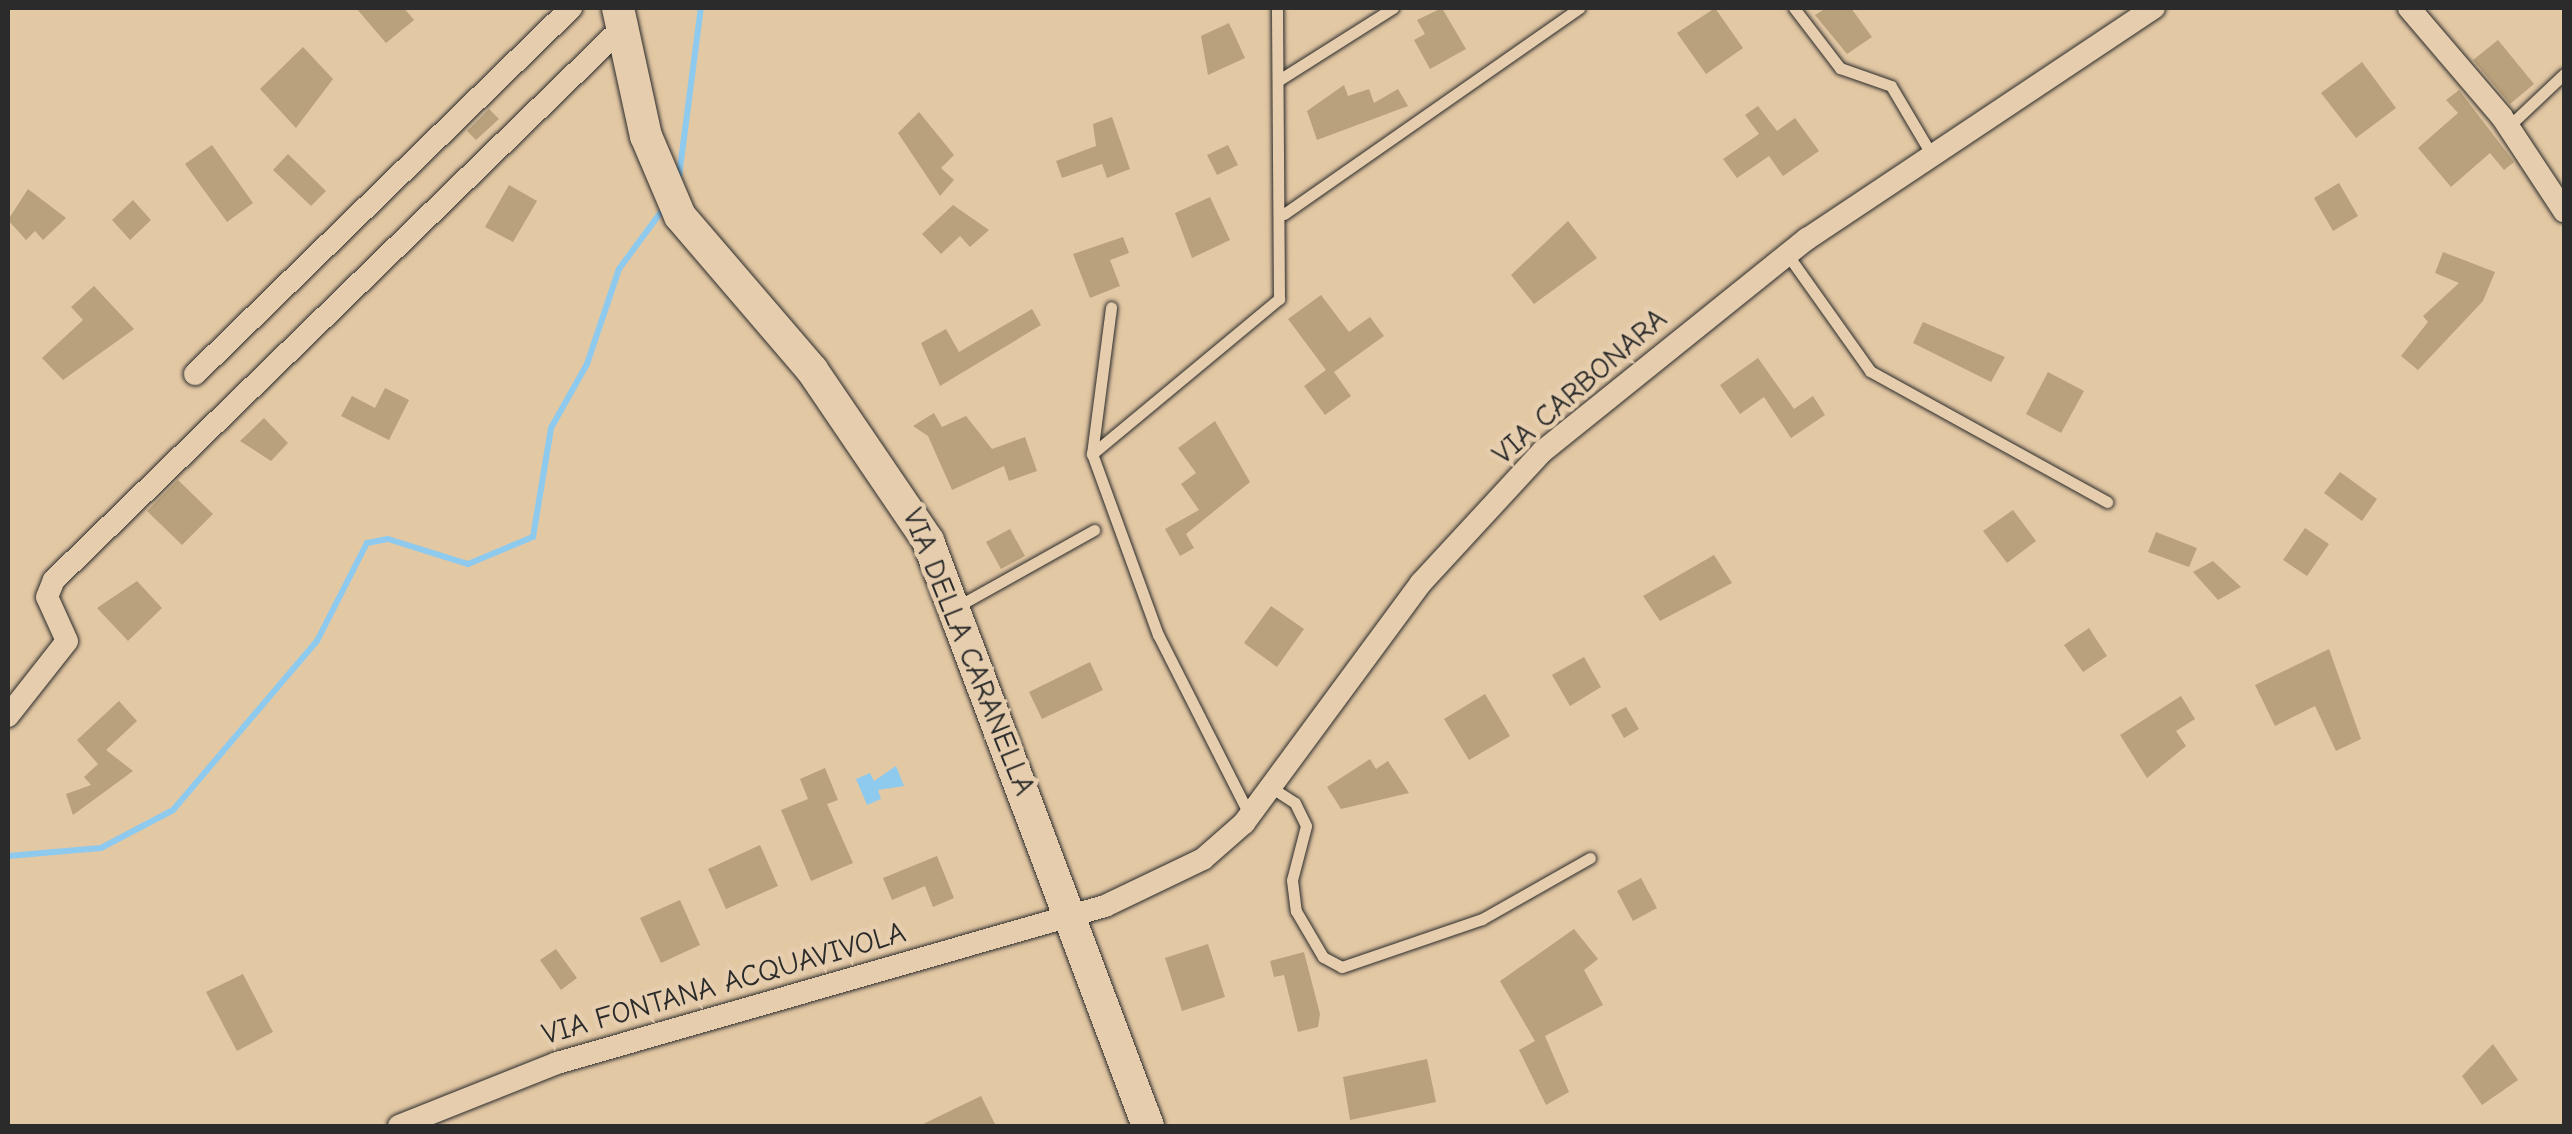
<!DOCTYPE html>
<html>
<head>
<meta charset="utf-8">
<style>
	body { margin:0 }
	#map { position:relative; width:2572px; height:1134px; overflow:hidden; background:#e3c8a4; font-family:"Comic Neue",sans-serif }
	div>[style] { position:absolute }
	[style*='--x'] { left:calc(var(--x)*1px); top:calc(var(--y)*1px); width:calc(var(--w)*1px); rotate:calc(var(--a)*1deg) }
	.water>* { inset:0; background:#8ecaee }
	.stream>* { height:6px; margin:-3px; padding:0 3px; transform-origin:3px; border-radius:3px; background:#8ecaee }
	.building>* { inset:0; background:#b9a17c }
	.roads { filter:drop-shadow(0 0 2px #2b2b2b) drop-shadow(0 0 2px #2b2b2b) }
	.service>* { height:11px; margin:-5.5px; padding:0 5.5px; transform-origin:5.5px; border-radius:5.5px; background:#e5cdad }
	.minor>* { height:22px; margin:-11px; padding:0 11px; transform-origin:11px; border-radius:11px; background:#e5cdad }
	.secondary>* { height:32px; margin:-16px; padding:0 16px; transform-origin:16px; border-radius:16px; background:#e5cdad }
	span { translate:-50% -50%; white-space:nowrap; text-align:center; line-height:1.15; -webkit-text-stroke:9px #e5cdad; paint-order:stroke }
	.street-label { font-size:30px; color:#2b2b2b }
	.frame { position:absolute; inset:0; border:10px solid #2b2b2b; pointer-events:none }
</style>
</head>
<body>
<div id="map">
	<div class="water">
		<div style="clip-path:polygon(896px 766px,904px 786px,878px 790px,881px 799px,867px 805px,856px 779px,870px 773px,874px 781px)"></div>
	</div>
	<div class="stream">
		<div style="--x:678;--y:184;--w:177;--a:-82.6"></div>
		<div style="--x:8;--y:856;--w:93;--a:-4.9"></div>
		<div style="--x:101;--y:848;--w:81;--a:-27.8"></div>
		<div style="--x:173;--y:810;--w:222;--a:-49.6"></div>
		<div style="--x:317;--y:641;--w:110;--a:-63"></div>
		<div style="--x:367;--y:543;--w:21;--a:-11"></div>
		<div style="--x:388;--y:539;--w:84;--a:17.4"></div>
		<div style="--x:468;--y:564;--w:70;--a:-22.6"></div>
		<div style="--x:533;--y:537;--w:110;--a:-80.6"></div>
		<div style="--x:551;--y:428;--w:73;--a:-60.6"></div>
		<div style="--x:587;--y:364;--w:100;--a:-71.4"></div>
		<div style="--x:619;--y:269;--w:76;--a:-53.6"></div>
	</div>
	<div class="building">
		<div style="clip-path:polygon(356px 8px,404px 8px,414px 20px,386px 43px)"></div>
		<div style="clip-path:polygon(1442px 8px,1466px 49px,1430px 69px,1414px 40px,1425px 34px,1417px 20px)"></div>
		<div style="clip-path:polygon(1715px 8px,1743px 48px,1706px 74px,1677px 33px)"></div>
		<div style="clip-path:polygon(1826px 8px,1851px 8px,1872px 37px,1847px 54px,1815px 15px)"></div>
		<div style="clip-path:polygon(1229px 23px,1245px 58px,1208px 75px,1201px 36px)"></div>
		<div style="clip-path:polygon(2498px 40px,2534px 84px,2510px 104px,2473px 60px)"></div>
		<div style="clip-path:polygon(303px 47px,333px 79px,296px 128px,260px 89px)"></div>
		<div style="clip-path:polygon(2362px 62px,2396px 108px,2356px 138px,2321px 93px)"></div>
		<div style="clip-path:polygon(1344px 85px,1348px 96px,1369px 89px,1374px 103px,1398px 89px,1408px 106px,1317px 140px,1307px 111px)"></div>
		<div style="clip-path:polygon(2459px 90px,2514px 162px,2504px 170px,2490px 153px,2451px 187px,2418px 148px,2458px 113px,2446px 100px)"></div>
		<div style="clip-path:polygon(1758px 106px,1777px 131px,1795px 118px,1819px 151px,1783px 176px,1769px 156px,1737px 178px,1723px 159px,1759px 134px,1745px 115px)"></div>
		<div style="clip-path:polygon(489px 109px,499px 119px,476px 140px,467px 131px)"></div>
		<div style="clip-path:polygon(919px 112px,954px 155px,941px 168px,954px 180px,940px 196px,898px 133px)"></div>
		<div style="clip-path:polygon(1112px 117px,1130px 169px,1107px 178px,1102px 164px,1062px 178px,1056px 161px,1096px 146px,1093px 124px)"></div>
		<div style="clip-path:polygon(212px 145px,253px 203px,227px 222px,185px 164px)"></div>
		<div style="clip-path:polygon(1228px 145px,1238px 165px,1217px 175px,1207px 155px)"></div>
		<div style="clip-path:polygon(288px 154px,326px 191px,311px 206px,273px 170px)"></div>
		<div style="clip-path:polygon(2339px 183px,2358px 216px,2333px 231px,2314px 198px)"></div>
		<div style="clip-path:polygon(509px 185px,537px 201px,513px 242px,485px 227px)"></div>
		<div style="clip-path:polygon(28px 189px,66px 218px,43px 240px,35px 231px,26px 240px,8px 220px)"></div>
		<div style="clip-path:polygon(1210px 197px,1230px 240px,1192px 258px,1175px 213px)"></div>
		<div style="clip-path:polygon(133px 200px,151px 220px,130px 240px,112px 220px)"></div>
		<div style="clip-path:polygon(953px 205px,989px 230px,970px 247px,960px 236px,941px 254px,922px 234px)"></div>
		<div style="clip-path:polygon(1568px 221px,1597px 258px,1534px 304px,1511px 275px)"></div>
		<div style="clip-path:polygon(1123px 237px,1129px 253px,1110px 260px,1120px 286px,1090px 298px,1073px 254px)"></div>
		<div style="clip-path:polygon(2443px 252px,2495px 272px,2483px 301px,2418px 370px,2401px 356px,2428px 322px,2423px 316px,2459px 283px,2435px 273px)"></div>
		<div style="clip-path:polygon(94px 286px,134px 329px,63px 380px,42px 358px,83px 320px,71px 307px)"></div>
		<div style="clip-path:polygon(1321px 295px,1349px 332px,1370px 317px,1384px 336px,1334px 372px,1351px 396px,1325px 415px,1304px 386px,1326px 370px,1288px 319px)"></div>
		<div style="clip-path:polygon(1032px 309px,1041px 325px,940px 386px,921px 343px,946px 329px,959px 352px)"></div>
		<div style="clip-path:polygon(1923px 322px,2005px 357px,1991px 382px,1913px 343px)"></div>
		<div style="clip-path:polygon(1758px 358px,1794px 409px,1813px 396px,1825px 415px,1791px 438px,1764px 397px,1740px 414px,1720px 385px)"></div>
		<div style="clip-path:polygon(2048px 372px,2084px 391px,2061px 433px,2026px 414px)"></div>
		<div style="clip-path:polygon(385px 388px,409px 400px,389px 440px,341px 416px,352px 396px,375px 408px)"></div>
		<div style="clip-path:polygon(934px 413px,942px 427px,966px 416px,992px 449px,1025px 437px,1037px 471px,1009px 481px,1004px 466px,952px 490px,928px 436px,913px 426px)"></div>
		<div style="clip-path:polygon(264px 418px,288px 443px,271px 461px,240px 441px)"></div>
		<div style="clip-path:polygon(1215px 421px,1250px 482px,1186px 534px,1194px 548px,1180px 556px,1165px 529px,1199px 510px,1181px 484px,1196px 473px,1178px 448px)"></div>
		<div style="clip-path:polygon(2340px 472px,2377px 499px,2362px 521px,2324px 493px)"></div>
		<div style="clip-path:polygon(178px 480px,213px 514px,182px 545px,147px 511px)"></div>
		<div style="clip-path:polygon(2013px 510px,2036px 541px,2007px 563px,1983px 531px)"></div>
		<div style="clip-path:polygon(2305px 528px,2329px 544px,2307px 576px,2283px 560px)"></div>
		<div style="clip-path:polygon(1010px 529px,1025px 556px,1001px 569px,986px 542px)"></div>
		<div style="clip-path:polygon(2156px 532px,2197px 548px,2189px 567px,2148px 552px)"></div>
		<div style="clip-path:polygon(1714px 555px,1732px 583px,1660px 621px,1643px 596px)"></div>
		<div style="clip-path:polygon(2213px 561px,2241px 587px,2218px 600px,2193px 572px)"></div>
		<div style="clip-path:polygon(137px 581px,162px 608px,128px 641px,97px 608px)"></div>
		<div style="clip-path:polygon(1271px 606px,1304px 629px,1277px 667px,1244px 643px)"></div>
		<div style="clip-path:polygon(2089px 628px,2107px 656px,2083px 672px,2064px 645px)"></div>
		<div style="clip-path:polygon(2329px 649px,2361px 739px,2336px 751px,2315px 706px,2275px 726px,2255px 685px)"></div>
		<div style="clip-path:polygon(1584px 657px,1601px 687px,1570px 706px,1552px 675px)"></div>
		<div style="clip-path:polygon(1090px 662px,1103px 690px,1042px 719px,1029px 692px)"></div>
		<div style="clip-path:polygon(1485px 694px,1510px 736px,1469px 760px,1444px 719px)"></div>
		<div style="clip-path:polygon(2181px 696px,2195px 719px,2176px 731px,2186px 746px,2147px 778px,2120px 735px)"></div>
		<div style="clip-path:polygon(119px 701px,137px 721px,106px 750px,133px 771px,73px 815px,66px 794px,91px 785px,84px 777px,98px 764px,77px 740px)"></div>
		<div style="clip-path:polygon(1626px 707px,1639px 729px,1624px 738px,1611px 715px)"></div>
		<div style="clip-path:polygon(1370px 759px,1376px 769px,1388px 761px,1409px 793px,1341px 809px,1327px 787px)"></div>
		<div style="clip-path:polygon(825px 768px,838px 800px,827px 804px,853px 863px,811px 881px,781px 810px,808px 799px,800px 779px)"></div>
		<div style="clip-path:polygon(760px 845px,778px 886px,726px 909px,708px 869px)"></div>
		<div style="clip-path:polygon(937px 856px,954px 898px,933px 907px,925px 886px,892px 900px,883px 878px)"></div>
		<div style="clip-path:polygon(1641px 878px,1657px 908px,1633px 921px,1617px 891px)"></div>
		<div style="clip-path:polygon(680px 900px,700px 945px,661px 963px,640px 918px)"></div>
		<div style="clip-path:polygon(1574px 929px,1598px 959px,1584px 970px,1603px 1005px,1545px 1036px,1569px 1092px,1546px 1105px,1519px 1050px,1535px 1041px,1500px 981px)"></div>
		<div style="clip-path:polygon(1208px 944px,1225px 997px,1182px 1011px,1165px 958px)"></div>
		<div style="clip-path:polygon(556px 949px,577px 978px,561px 990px,540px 960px)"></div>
		<div style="clip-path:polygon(1304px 952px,1320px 1014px,1318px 1027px,1298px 1032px,1284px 975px,1274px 977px,1270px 961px)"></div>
		<div style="clip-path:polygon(243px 974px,273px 1032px,237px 1051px,206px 992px)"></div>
		<div style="clip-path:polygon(2493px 1044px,2518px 1080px,2482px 1105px,2462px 1076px)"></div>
		<div style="clip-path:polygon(1427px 1059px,1436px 1102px,1350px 1120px,1343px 1077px)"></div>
		<div style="clip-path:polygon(981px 1096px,996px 1126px,919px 1126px)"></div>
	</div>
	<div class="roads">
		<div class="service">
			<div style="--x:1794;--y:8;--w:76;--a:52.5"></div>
			<div style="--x:1840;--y:68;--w:54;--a:19.4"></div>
			<div style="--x:1891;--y:86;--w:77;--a:59.4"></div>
			<div style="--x:1279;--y:80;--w:135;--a:-32.3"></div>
			<div style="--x:2509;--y:126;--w:76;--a:-43.4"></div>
			<div style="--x:1284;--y:214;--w:360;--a:-34.9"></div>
			<div style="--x:1787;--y:254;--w:143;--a:54.6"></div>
			<div style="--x:1870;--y:371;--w:271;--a:28.9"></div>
			<div style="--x:1092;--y:454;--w:148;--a:-82.6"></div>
			<div style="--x:958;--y:606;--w:156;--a:-29.2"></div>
			<div style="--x:1272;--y:788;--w:27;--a:33"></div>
			<div style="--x:1295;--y:803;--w:25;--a:64"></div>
			<div style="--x:1306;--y:826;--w:56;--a:104.5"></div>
			<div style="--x:1292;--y:880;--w:31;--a:83"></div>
			<div style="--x:1296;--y:911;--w:53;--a:59.6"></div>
			<div style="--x:1323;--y:957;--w:21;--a:28"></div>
			<div style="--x:1342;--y:967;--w:148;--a:-18.9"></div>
			<div style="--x:1482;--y:919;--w:124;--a:-29.5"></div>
			<div style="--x:1250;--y:816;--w:203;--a:-116.9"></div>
			<div style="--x:1158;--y:635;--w:193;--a:-110"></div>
			<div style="--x:1092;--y:454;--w:243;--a:-39.7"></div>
			<div style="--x:1279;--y:299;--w:291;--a:-90.4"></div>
		</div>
		<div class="minor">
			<div style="--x:2409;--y:8;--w:143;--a:49.5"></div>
			<div style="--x:2502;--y:117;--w:113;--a:56.6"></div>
			<div style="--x:195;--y:374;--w:525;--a:-44.23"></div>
			<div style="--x:8;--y:716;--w:95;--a:-51.8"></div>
			<div style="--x:67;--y:641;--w:48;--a:-114.4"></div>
			<div style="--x:47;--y:597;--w:18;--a:-68"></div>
			<div style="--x:54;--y:580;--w:798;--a:-44.19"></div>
			<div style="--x:399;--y:1126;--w:170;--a:-21.7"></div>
			<div style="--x:557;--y:1063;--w:570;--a:-15.99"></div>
			<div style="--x:1105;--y:906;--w:109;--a:-25.6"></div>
			<div style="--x:1203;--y:859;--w:55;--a:-41.3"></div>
			<div style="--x:1244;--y:823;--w:298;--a:-53.6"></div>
			<div style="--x:1421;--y:583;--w:180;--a:-47.3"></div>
			<div style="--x:1543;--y:451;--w:339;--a:-38.8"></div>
			<div style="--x:1807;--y:239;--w:417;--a:-33.7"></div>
		</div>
		<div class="secondary">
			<div style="--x:618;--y:8;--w:131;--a:77.7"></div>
			<div style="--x:646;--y:136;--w:87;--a:67"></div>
			<div style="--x:680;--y:216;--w:203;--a:49.4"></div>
			<div style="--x:812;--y:370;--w:207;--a:55.8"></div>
			<div style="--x:928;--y:541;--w:625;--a:69.39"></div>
		</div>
	</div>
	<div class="street-label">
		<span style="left:1580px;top:387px;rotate:-41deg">VIA CARBONARA</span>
		<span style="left:968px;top:652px;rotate:68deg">VIA DELLA CARANELLA</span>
		<span style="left:724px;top:984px;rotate:-16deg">VIA FONTANA ACQUAVIVOLA</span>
	</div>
	<div class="frame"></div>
</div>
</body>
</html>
